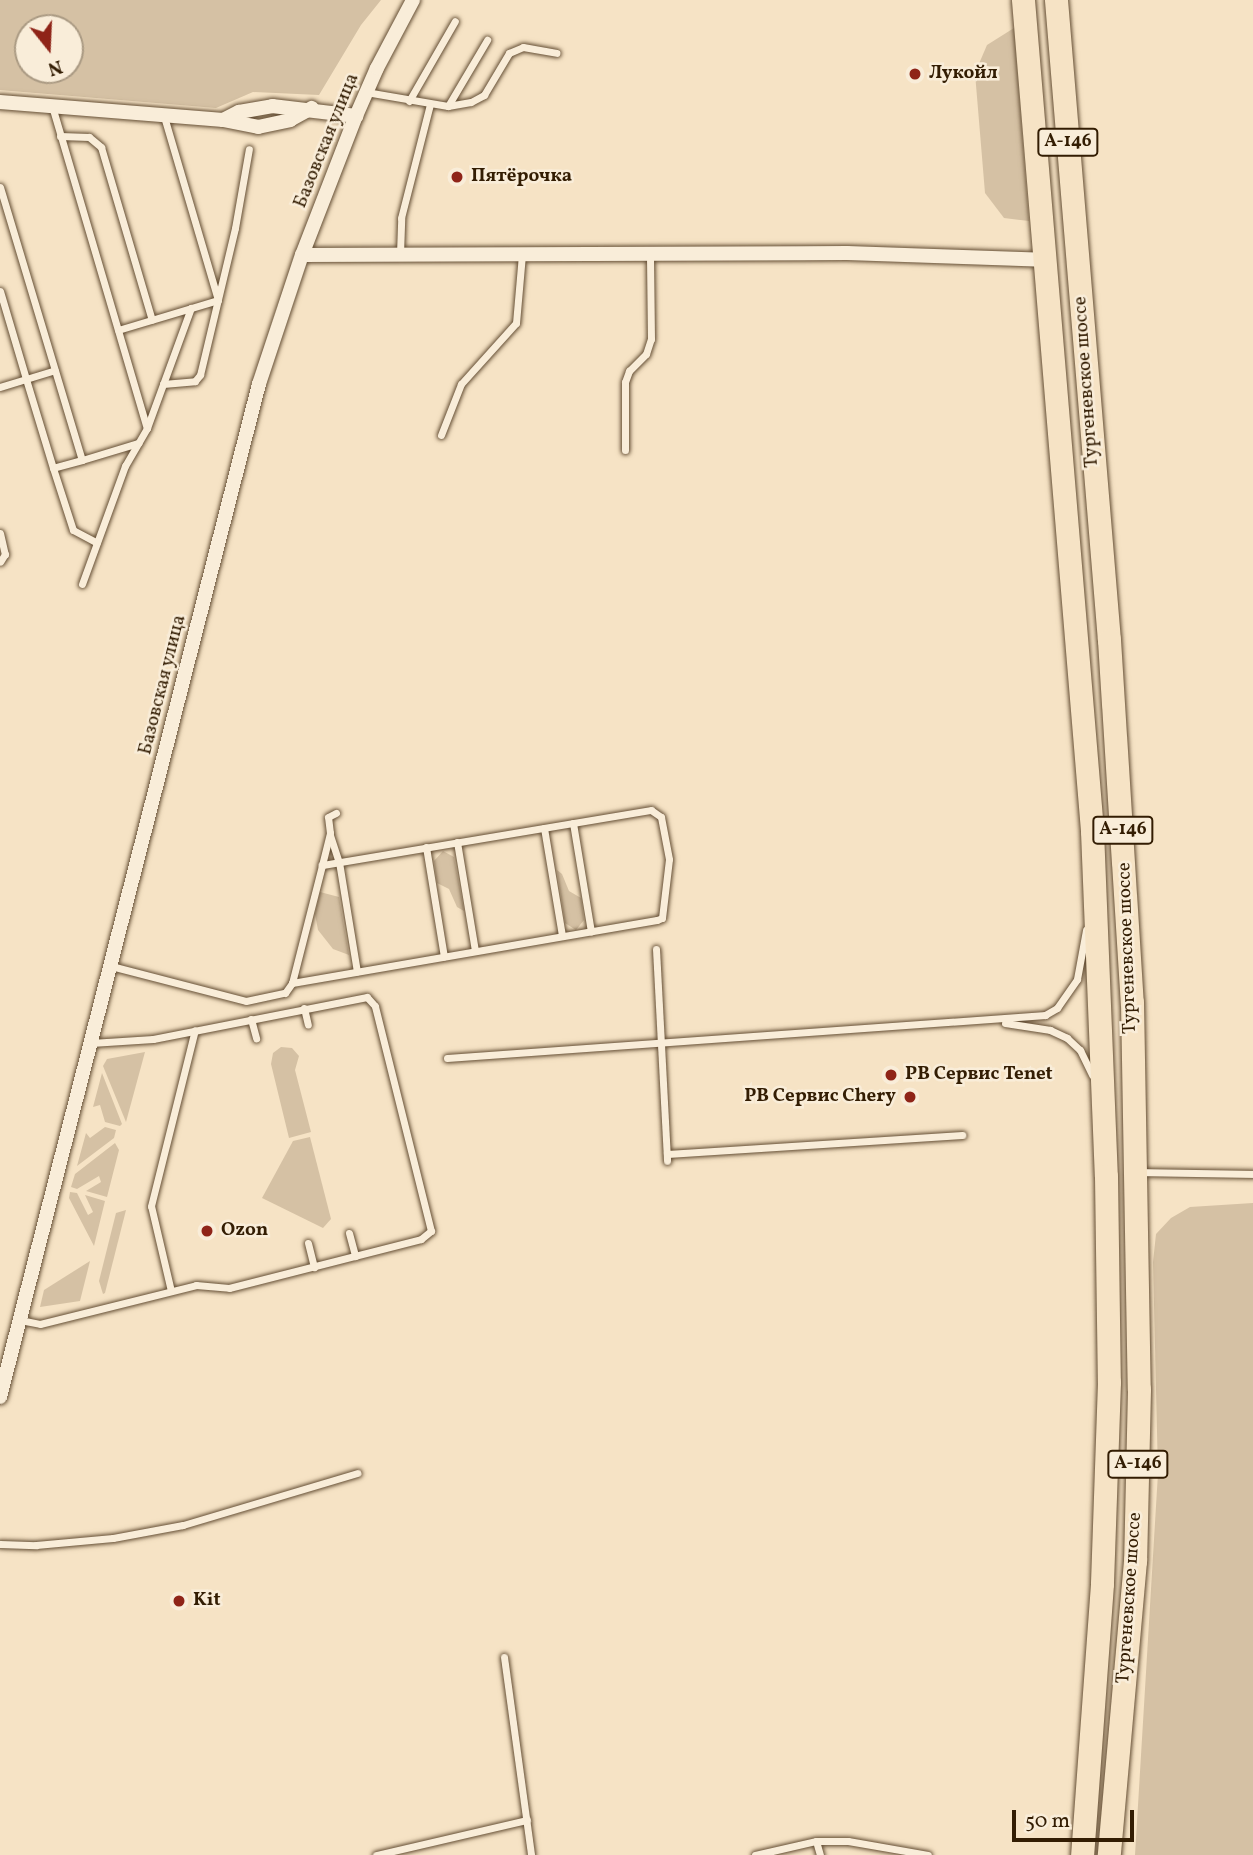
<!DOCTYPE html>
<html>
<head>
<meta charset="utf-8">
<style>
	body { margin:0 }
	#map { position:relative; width:1253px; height:1855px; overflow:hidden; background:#f6e3c5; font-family:Vollkorn,serif }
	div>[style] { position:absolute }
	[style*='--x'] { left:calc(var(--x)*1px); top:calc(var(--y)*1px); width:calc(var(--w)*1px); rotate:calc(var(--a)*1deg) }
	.green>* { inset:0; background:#d5c1a4 }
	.roads { filter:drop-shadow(0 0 2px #644e34) drop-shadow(0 0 2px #644e34) }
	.service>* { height:7px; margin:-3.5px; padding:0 3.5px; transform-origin:3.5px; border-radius:3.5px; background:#f9edd9 }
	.minor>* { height:14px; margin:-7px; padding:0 7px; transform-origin:7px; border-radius:7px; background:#f9edd9 }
	.trunk>* { height:23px; margin:-11.5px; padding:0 11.5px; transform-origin:11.5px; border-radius:11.5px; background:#f6e3c5 }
	.dots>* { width:19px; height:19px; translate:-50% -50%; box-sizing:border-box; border:4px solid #f9edd9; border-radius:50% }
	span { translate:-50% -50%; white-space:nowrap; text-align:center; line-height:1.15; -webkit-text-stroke:5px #f9edd9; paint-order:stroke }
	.shield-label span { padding:2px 5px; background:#f9edd9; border:2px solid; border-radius:5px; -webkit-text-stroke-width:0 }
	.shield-label { font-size:18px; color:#331d03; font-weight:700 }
	.poi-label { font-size:19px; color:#331d03; font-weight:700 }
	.left { translate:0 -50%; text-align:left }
	.right { translate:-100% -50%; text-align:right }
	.street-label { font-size:19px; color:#331d03 }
	.north { position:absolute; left:14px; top:14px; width:70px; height:70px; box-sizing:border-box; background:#f9edd9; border:2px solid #aa9a83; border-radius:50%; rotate:162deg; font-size:19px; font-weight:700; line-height:28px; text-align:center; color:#331d03 }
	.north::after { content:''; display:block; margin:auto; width:24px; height:32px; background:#8f2418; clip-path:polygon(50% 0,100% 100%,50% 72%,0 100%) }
	.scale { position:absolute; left:1012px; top:1810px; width:122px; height:32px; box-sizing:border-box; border:4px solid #331d03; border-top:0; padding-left:9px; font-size:21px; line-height:24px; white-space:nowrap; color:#331d03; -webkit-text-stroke:5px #f9edd9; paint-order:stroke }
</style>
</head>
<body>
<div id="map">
	<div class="green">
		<div style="clip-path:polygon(evenodd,0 0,381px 0,361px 25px,319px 95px,253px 92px,216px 108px,0 90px,0 0,28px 28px,70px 28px,70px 70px,28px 70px,28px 28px)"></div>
		<div style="clip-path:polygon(1014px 28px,1029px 221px,1004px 218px,985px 193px,975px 73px,987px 45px)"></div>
		<div style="clip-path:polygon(443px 851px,454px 857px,464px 911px,457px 907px,449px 889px,437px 883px,434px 861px)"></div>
		<div style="clip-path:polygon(557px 870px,562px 874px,569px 891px,581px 898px,584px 920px,576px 930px,565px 923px)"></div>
		<div style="clip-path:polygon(320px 892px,339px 897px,349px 955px,333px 949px,318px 930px,315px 914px)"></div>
		<div style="clip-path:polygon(281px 1047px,292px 1048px,299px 1056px,295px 1070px,311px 1132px,289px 1138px,271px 1064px,273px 1053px)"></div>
		<div style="clip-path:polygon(145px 1052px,126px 1122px,103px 1066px,107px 1059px)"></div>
		<div style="clip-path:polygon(102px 1073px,122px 1124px,120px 1126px,105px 1122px,100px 1105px,93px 1107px)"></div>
		<div style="clip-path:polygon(105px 1127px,116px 1130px,114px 1138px,77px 1166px,86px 1133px,90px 1138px)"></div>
		<div style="clip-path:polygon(310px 1137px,331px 1219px,323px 1228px,262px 1198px,293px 1141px)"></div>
		<div style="clip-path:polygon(115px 1143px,119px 1150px,107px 1197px,86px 1191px,101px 1182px,99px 1176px,77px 1189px,71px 1187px,75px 1174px)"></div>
		<div style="clip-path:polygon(70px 1192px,77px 1193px,88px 1215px,93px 1212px,85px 1195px,105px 1201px,94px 1246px,69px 1198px)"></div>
		<div style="clip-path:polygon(1253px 1203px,1253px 1855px,1135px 1855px,1158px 1473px,1153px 1262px,1156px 1234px,1171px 1218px,1190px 1207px)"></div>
		<div style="clip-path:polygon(126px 1210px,105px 1293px,103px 1294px,99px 1281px,116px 1213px)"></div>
		<div style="clip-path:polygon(90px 1261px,80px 1301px,40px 1307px,44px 1290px)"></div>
	</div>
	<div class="roads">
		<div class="service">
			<div style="--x:366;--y:92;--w:83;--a:9.7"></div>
			<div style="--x:448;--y:106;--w:23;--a:-10"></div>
			<div style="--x:471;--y:102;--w:15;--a:-28"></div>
			<div style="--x:484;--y:95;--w:49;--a:-59.2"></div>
			<div style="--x:509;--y:53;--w:15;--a:-23"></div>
			<div style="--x:523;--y:47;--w:34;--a:10"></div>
			<div style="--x:409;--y:101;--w:92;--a:-60.1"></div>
			<div style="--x:52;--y:106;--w:336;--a:73.6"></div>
			<div style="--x:448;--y:106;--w:77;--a:-59.4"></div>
			<div style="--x:60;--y:136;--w:29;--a:2"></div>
			<div style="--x:89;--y:137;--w:16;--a:40"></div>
			<div style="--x:101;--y:147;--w:180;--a:73.6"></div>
			<div style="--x:0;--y:187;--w:285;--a:73.3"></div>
			<div style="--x:82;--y:460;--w:30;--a:165"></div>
			<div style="--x:53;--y:468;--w:93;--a:-106.9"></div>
			<div style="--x:26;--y:379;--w:30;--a:-17"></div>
			<div style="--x:400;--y:254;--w:36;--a:-88"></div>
			<div style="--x:401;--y:218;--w:118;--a:-75.7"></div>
			<div style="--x:0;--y:291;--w:92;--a:73.5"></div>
			<div style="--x:26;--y:379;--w:27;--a:163"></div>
			<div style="--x:118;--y:330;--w:104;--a:-16.7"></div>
			<div style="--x:218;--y:300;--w:192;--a:-106.4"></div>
			<div style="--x:163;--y:384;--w:32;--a:-5"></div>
			<div style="--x:195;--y:381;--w:8;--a:-50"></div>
			<div style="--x:200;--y:375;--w:151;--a:-76.6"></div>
			<div style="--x:235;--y:228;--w:80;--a:-80"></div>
			<div style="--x:441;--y:435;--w:55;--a:-68.6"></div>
			<div style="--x:461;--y:384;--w:82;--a:-48"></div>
			<div style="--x:516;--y:323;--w:69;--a:-85"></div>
			<div style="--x:625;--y:450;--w:68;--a:-90"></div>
			<div style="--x:625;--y:382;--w:12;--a:-70"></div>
			<div style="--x:629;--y:371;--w:24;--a:-45"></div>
			<div style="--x:646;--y:354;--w:16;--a:-72"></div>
			<div style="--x:651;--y:339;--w:86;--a:-90.7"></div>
			<div style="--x:82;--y:460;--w:59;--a:-16.9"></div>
			<div style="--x:53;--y:468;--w:65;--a:72.1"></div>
			<div style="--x:73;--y:530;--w:27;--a:28"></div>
			<div style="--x:0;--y:533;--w:22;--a:77"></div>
			<div style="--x:5;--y:554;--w:9;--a:122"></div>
			<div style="--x:82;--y:584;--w:126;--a:-70"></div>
			<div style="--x:125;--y:466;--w:44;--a:-59.9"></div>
			<div style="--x:147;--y:428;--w:128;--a:-69.9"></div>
			<div style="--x:573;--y:823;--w:110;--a:80.6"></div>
			<div style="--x:544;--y:828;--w:109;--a:80.5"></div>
			<div style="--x:330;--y:835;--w:28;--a:72"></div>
			<div style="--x:339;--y:862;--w:111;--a:80.7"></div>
			<div style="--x:457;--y:842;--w:110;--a:80.6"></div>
			<div style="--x:426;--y:847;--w:111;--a:80.7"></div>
			<div style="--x:656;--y:949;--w:212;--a:87"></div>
			<div style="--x:111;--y:966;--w:139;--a:14.5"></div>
			<div style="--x:246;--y:1001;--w:40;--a:-12"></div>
			<div style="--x:285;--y:993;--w:12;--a:-55"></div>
			<div style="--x:292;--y:983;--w:122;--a:-75.7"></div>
			<div style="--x:322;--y:865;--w:33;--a:-76"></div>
			<div style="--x:330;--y:833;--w:16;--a:-97"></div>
			<div style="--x:328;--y:817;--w:9;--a:-27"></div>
			<div style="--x:292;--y:983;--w:370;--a:-9.8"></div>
			<div style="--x:657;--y:920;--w:5;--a:-22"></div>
			<div style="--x:662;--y:918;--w:59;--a:-83.2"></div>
			<div style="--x:669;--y:859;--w:43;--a:-100.8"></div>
			<div style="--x:661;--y:817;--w:12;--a:-145"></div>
			<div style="--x:651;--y:810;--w:334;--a:170.5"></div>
			<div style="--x:304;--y:1008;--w:17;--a:77"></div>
			<div style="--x:251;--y:1019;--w:20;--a:75"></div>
			<div style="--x:1005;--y:1023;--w:46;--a:8.8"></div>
			<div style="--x:1050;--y:1030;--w:19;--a:25"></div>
			<div style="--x:1067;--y:1038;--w:18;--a:43"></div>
			<div style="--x:1080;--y:1050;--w:28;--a:64"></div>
			<div style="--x:447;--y:1058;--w:600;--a:-4.11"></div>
			<div style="--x:1045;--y:1015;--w:14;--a:-30"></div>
			<div style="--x:1057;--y:1008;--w:35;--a:-55"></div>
			<div style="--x:1077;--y:979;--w:50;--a:-79.6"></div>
			<div style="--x:667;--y:1154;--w:296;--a:-3.7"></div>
			<div style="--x:1138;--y:1172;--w:115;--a:1"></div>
			<div style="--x:349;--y:1233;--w:24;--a:75"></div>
			<div style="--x:308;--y:1243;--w:25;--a:76"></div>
			<div style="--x:171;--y:1291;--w:87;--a:-103.2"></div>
			<div style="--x:151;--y:1206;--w:181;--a:-76"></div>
			<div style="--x:20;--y:1320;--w:20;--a:11"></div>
			<div style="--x:40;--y:1324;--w:161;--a:-14"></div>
			<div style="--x:196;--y:1285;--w:33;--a:5"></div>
			<div style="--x:229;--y:1288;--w:198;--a:-14.3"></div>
			<div style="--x:421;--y:1239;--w:13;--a:-39"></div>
			<div style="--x:431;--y:1231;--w:232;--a:-104"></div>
			<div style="--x:375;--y:1006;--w:12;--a:-132"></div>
			<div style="--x:367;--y:997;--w:218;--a:168.9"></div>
			<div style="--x:153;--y:1039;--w:62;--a:176.3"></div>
			<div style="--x:0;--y:1544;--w:36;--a:2"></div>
			<div style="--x:36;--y:1545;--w:77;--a:-5.2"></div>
			<div style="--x:113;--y:1538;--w:71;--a:-10.5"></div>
			<div style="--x:183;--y:1525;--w:182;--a:-16.6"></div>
			<div style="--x:504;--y:1657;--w:200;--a:82.2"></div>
			<div style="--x:816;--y:1841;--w:15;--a:74"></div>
			<div style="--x:376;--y:1855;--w:155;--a:-13.1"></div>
			<div style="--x:755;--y:1855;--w:63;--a:-12.9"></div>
			<div style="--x:816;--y:1841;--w:32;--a:0"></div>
			<div style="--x:848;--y:1841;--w:81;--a:9.9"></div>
		</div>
		<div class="minor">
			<div style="--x:0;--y:102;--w:224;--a:4.6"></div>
			<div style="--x:223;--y:120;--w:36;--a:11"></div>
			<div style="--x:258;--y:127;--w:33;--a:-12"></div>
			<div style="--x:290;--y:120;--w:25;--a:-29"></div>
			<div style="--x:223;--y:120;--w:18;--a:-27"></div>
			<div style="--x:239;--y:112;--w:34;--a:-10"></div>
			<div style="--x:272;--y:106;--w:85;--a:6.8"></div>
			<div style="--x:302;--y:255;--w:545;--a:-0.21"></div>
			<div style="--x:847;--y:253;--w:196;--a:2"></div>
			<div style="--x:0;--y:1397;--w:1046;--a:-75.66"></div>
			<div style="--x:259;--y:384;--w:136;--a:-71.6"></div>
			<div style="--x:302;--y:255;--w:149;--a:-68.8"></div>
			<div style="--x:356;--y:116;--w:52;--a:-66.4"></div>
			<div style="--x:377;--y:68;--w:77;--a:-62.1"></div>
		</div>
		<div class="trunk">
			<div style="--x:1023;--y:0;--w:834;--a:85.25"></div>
			<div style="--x:1092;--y:831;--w:345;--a:87.7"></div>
			<div style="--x:1106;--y:1176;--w:206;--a:89.2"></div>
			<div style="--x:1109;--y:1382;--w:202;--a:92"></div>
			<div style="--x:1102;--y:1584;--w:272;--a:94.2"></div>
			<div style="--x:1056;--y:0;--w:642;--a:85.27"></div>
			<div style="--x:1109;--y:640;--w:363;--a:86.4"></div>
			<div style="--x:1132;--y:1002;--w:387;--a:89"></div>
			<div style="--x:1139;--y:1389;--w:172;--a:91.3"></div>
			<div style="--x:1135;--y:1561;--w:295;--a:95.1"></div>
		</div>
	</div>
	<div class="dots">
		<div style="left:915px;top:74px;background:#8f2418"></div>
		<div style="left:457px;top:177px;background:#8f2418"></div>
		<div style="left:891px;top:1075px;background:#8f2418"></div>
		<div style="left:910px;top:1097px;background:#8f2418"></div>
		<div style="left:207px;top:1231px;background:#8f2418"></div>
		<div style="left:179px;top:1601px;background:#8f2418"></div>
	</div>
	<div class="shield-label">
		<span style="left:1068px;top:142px">А-146</span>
		<span style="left:1123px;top:830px">А-146</span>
		<span style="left:1138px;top:1464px">А-146</span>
	</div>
	<div class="poi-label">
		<span class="left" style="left:929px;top:74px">Лукойл</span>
		<span class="left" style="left:471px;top:177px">Пятёрочка</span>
		<span class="left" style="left:905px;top:1075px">PB Сервис Tenet</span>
		<span class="right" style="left:896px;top:1097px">PB Сервис Chery</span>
		<span class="left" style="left:221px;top:1231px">Ozon</span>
		<span class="left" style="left:193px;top:1601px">Kit</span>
	</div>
	<div class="street-label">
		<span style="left:327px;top:141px;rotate:-68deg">Базовская улица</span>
		<span style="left:1087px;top:382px;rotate:-94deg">Тургеневское шоссе</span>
		<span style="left:163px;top:685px;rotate:-76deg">Базовская улица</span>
		<span style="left:1128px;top:948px;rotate:-92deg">Тургеневское шоссе</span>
		<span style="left:1130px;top:1598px;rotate:-86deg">Тургеневское шоссе</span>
	</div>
	<div class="north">N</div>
	<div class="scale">50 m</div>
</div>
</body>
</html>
